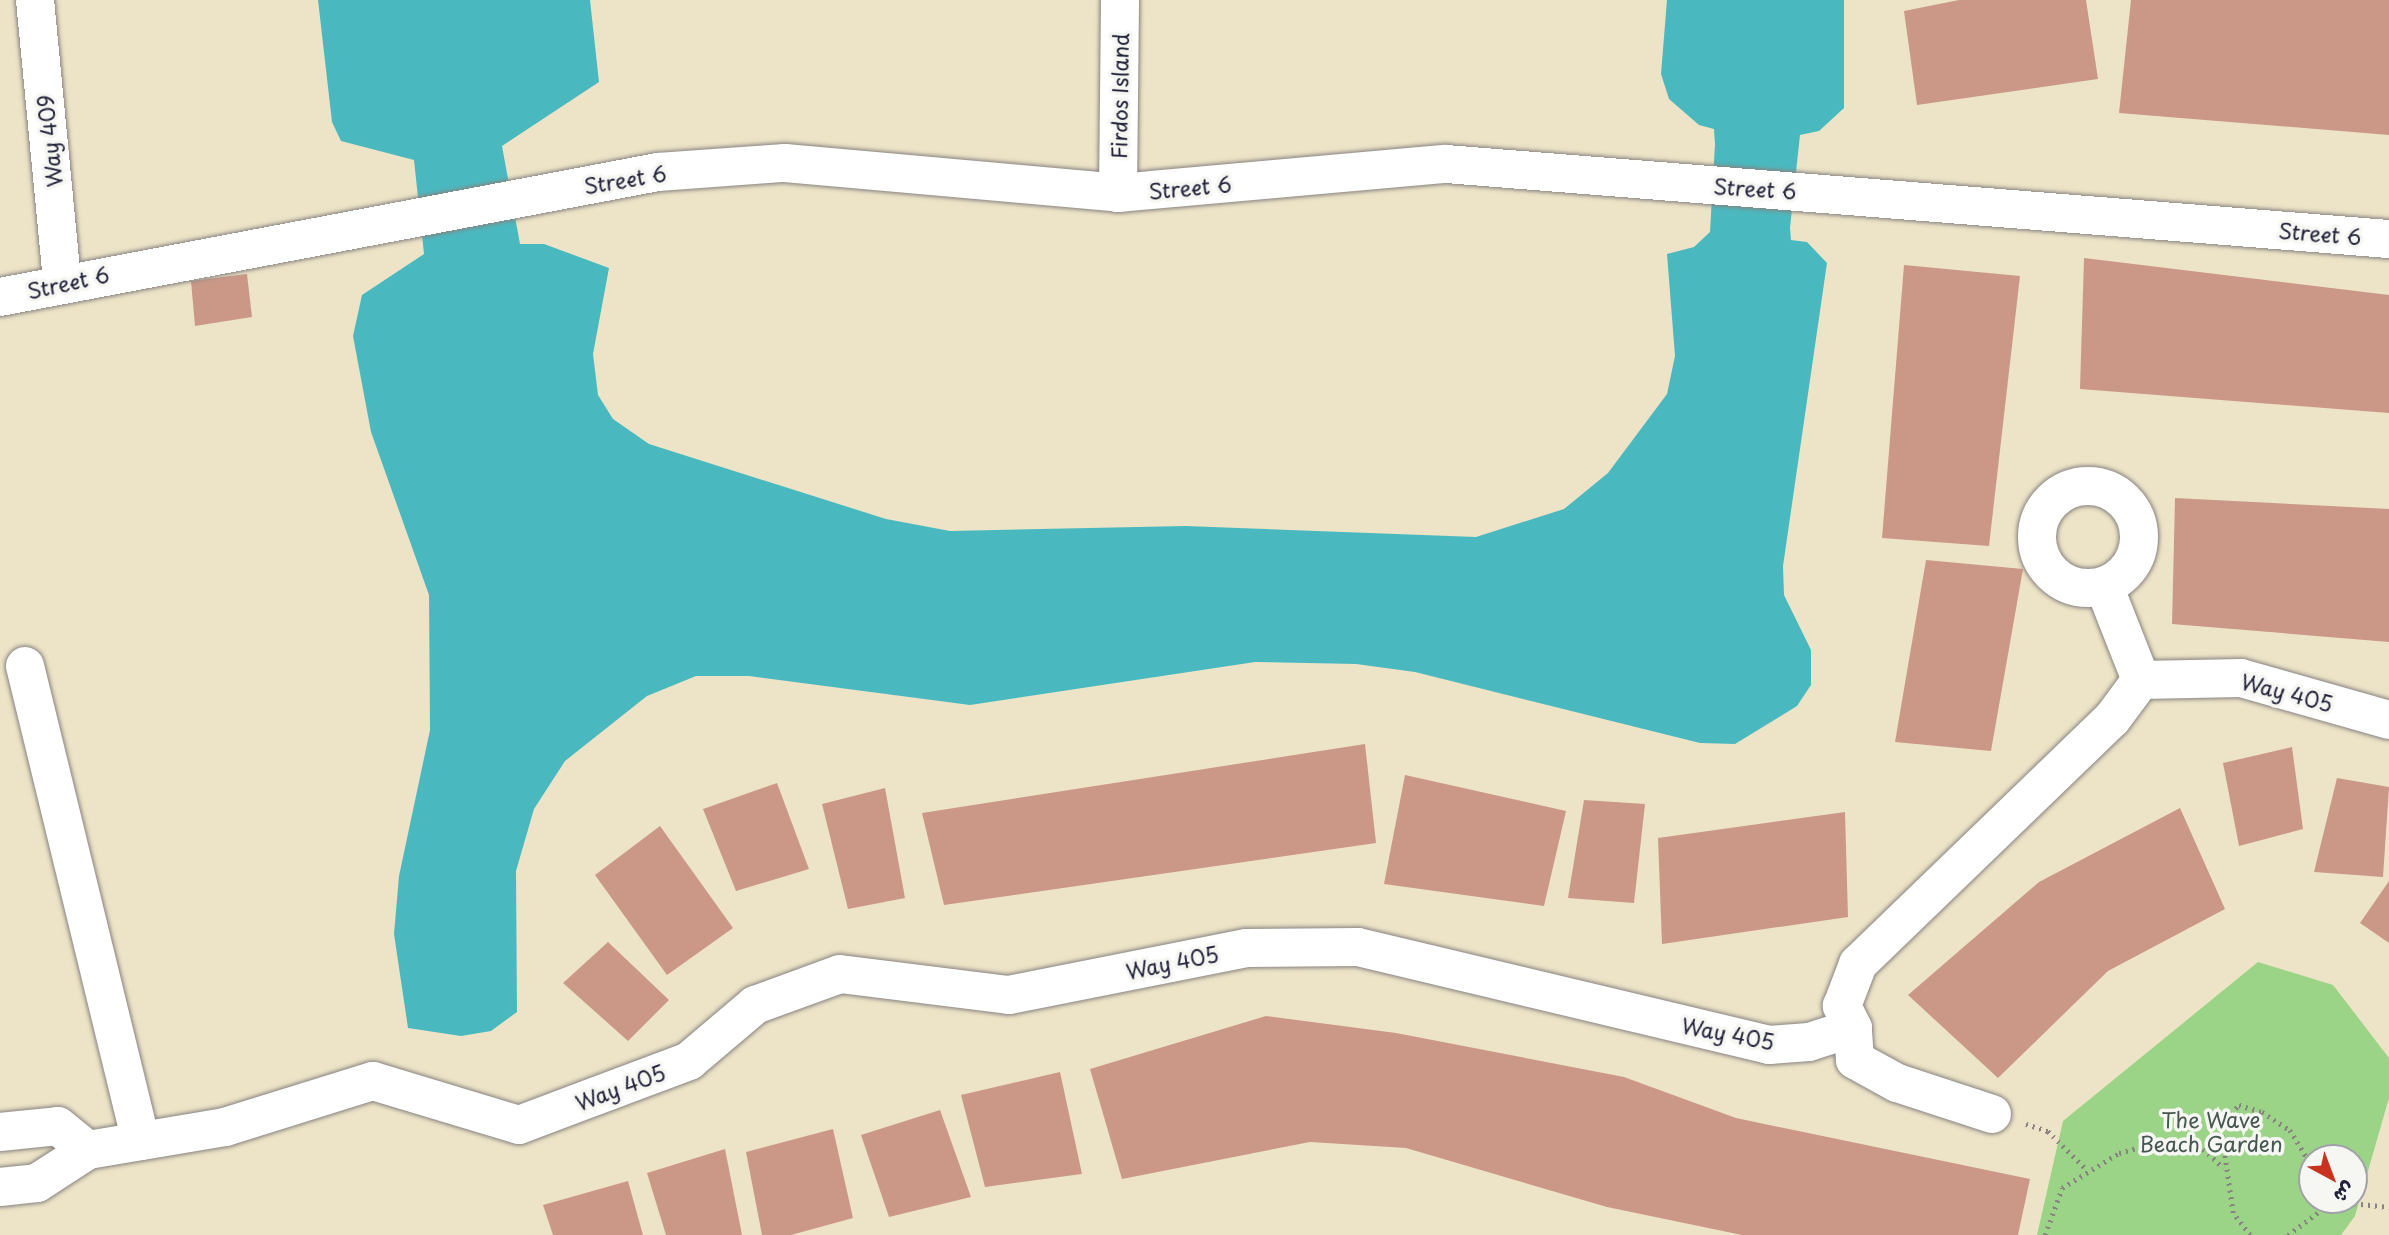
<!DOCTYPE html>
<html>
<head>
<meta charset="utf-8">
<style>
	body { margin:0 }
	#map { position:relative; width:2389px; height:1235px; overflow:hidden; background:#ede4c7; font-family:"Playpen Sans","Playpen Sans Arabic",sans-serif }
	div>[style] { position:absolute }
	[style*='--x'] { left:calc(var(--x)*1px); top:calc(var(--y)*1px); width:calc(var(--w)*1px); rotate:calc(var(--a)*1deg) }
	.green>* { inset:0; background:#9bd486 }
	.water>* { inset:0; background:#4ab9bf }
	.building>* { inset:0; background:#cb9888 }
	.path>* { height:4.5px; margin-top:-2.25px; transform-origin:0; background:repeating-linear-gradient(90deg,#888381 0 2px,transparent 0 7px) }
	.roads { filter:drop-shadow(0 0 2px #888381) drop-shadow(0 0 2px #888381) }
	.minor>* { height:38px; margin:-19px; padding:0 19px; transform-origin:19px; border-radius:19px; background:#fff }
	.minor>.ring { margin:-19px; padding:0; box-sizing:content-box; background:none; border:38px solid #fff; border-radius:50% }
	span { translate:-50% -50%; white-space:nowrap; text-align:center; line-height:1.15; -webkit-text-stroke:7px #f6f6f2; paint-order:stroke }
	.street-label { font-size:21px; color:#22223b }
	.park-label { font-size:21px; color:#465752 }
	.north { position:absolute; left:2298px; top:1144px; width:70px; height:70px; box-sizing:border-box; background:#f6f6f2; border:2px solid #a1a1a9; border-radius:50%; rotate:139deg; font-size:19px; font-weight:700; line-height:28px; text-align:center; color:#22223b }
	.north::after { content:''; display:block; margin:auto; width:24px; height:32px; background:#c8321e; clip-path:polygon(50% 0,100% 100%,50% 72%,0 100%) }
</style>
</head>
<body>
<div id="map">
	<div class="green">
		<div style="clip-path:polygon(evenodd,2258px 962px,2333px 985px,2389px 1058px,2389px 1098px,2355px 1216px,2341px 1235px,2037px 1235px,2063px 1121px,2258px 962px,2312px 1158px,2354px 1158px,2354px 1200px,2312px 1200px,2312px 1158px)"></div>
	</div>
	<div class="water">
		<div style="clip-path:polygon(318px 0,590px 0,599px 82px,502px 146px,520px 244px,544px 244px,609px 268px,593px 354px,598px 395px,613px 419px,649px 444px,886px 519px,950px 531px,1186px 526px,1476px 537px,1564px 509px,1608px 473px,1667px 394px,1675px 356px,1667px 254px,1694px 247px,1710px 232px,1715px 144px,1714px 129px,1699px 125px,1669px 99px,1661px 74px,1667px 0,1844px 0,1844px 108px,1819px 131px,1800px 135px,1790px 228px,1791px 240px,1807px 242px,1827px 263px,1783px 566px,1784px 595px,1811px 650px,1811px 685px,1797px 706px,1735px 744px,1700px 743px,1415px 672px,1356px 664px,1255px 662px,970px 705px,749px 676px,696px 676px,647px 696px,565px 761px,534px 809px,516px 871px,517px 1012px,491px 1031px,461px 1036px,408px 1028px,394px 934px,399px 876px,430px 730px,429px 595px,371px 432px,353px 336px,362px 295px,424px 254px,414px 160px,341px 141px,332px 122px)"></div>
	</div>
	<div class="building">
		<div style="clip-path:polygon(1959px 0,2086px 0,2098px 79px,1917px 105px,1904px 11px)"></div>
		<div style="clip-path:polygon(2131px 0,2389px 0,2389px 135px,2119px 113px)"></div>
		<div style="clip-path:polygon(2084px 258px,2389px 295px,2389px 413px,2080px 389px)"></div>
		<div style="clip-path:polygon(1904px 265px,2020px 276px,1989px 546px,1882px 538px)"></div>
		<div style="clip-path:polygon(247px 274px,252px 317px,195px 326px,191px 281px)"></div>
		<div style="clip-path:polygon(2175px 498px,2389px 509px,2389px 642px,2172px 624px)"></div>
		<div style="clip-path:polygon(1926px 560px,2023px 569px,1991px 751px,1895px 742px)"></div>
		<div style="clip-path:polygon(1365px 744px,1376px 843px,944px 905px,922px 813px)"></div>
		<div style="clip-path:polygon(2292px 747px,2303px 829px,2239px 846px,2223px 763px)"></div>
		<div style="clip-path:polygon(1405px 775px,1566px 811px,1544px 906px,1384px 884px)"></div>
		<div style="clip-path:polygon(2337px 778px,2389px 787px,2383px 877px,2314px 872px)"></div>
		<div style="clip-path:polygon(777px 783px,809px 869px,736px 891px,703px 809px)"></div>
		<div style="clip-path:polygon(885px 788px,905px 898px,848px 909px,822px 804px)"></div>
		<div style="clip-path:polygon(1584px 800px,1645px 804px,1634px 903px,1568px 898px)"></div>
		<div style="clip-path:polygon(2180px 808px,2225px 909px,2108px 971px,1998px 1078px,1908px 995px,2039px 882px)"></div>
		<div style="clip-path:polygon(1845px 812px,1848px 917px,1662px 944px,1658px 838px)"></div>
		<div style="clip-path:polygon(660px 826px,733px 928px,667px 975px,595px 875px)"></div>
		<div style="clip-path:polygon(2389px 881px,2389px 943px,2360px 923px)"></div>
		<div style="clip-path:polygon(608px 942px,669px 1000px,628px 1041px,563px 983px)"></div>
		<div style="clip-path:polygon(1266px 1016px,1396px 1033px,1624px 1077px,1736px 1118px,2030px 1179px,2018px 1235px,1742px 1235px,1607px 1207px,1406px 1148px,1310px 1142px,1122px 1179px,1090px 1069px)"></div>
		<div style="clip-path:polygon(1060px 1072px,1082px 1174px,985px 1187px,961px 1095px)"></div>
		<div style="clip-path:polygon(940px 1110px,971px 1197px,889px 1217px,861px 1135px)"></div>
		<div style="clip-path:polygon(833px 1129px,853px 1218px,791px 1235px,762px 1235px,746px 1152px)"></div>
		<div style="clip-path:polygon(725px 1149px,742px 1235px,666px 1235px,647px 1173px)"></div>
		<div style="clip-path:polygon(628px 1181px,643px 1235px,553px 1235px,543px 1205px)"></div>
	</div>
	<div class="path">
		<div style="--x:2026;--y:1124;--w:23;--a:18"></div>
		<div style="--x:2048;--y:1131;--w:55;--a:45"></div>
		<div style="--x:2045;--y:1235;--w:50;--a:-70.1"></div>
		<div style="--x:2062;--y:1188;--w:67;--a:-31.6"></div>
		<div style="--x:2119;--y:1153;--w:41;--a:-15.4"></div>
		<div style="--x:2159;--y:1142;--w:39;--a:3"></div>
		<div style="--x:2198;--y:1144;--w:35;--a:43"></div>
		<div style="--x:2250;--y:1235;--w:28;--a:-128"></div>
		<div style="--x:2233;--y:1213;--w:91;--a:-98.2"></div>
		<div style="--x:2220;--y:1123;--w:26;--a:-43"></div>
		<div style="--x:2239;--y:1105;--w:24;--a:17"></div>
		<div style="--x:2262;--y:1112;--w:33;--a:33"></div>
		<div style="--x:2290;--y:1130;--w:42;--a:58.6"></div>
		<div style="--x:2288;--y:1235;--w:56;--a:-37.1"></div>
		<div style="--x:2333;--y:1201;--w:56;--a:6.1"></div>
	</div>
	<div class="roads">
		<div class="minor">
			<div style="--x:35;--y:0;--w:283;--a:84.5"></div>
			<div style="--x:1118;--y:193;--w:193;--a:-89.4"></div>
			<div style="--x:0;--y:297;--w:670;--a:-10.76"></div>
			<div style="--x:658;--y:172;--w:127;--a:-4.1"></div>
			<div style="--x:785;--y:163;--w:334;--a:5.1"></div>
			<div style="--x:1118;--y:193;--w:329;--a:-5.1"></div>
			<div style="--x:1446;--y:164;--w:946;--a:4.55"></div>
			<div class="ring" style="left:2037px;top:486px;width:64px;height:64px"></div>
			<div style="--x:2104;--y:586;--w:101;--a:68.5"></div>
			<div style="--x:25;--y:666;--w:489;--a:76.3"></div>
			<div style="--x:1992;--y:1114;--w:100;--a:-161.9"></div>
			<div style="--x:1897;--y:1083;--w:48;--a:-151.3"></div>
			<div style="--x:1855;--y:1060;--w:32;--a:-94"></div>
			<div style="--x:1853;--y:1028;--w:25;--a:-117"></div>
			<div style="--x:1842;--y:1006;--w:45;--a:-69.1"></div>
			<div style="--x:1858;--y:964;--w:353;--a:-44"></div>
			<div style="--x:2112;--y:719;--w:49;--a:-53.4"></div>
			<div style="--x:2141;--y:680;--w:100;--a:-1.1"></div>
			<div style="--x:2241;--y:678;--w:154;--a:15.8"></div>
			<div style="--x:0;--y:1132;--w:58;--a:-5.9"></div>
			<div style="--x:58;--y:1126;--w:38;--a:39"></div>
			<div style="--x:0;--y:1187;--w:37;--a:-6"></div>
			<div style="--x:37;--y:1183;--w:61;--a:-32.9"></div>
			<div style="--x:88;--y:1150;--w:139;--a:-9.5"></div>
			<div style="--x:225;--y:1127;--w:155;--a:-17.3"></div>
			<div style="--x:373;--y:1081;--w:152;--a:16.8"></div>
			<div style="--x:519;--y:1125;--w:182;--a:-20.6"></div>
			<div style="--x:689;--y:1061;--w:87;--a:-40.3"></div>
			<div style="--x:755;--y:1005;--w:90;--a:-20"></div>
			<div style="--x:840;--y:974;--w:170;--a:7.1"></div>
			<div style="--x:1009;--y:995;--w:242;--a:-11.2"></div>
			<div style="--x:1246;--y:948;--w:112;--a:-0.5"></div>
			<div style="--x:1358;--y:947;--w:423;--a:13.4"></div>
			<div style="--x:1769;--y:1045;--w:40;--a:-4.3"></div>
			<div style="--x:1809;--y:1042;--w:46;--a:-17.7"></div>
		</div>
	</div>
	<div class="street-label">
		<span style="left:1119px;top:96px;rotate:-89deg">Firdos Island</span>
		<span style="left:49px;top:141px;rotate:-96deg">Way 409</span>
		<span style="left:625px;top:179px;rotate:-9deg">Street 6</span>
		<span style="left:1190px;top:187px;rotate:-5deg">Street 6</span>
		<span style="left:1755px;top:188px;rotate:4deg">Street 6</span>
		<span style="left:2320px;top:233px;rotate:5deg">Street 6</span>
		<span style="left:68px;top:282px;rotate:-12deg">Street 6</span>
		<span style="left:2287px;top:692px;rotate:15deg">Way 405</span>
		<span style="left:1172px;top:962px;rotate:-11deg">Way 405</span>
		<span style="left:1728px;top:1033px;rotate:11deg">Way 405</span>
		<span style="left:620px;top:1087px;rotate:-20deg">Way 405</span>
	</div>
	<div class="park-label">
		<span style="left:2211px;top:1131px">The Wave<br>Beach Garden</span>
	</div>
	<div class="north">ش</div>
</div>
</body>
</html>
